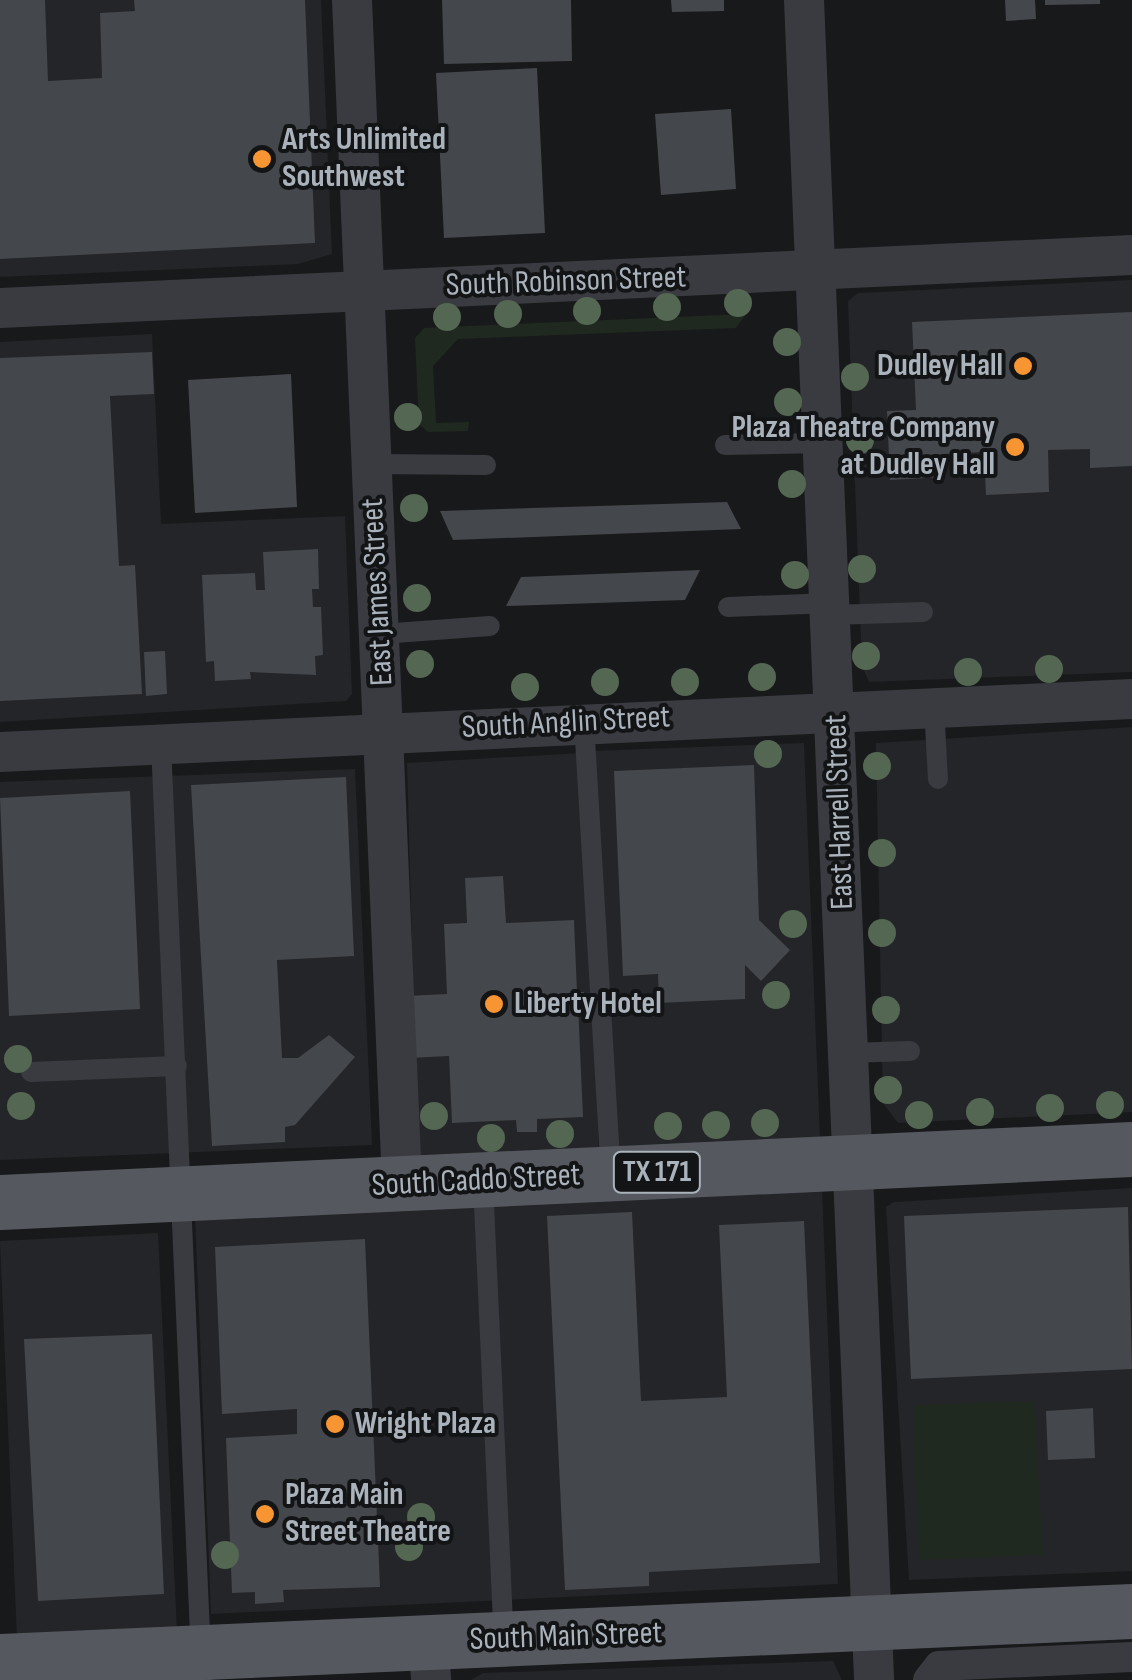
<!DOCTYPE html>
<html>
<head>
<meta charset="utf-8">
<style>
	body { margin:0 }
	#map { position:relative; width:1132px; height:1680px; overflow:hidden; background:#18191b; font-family:"Sofia Sans Condensed",sans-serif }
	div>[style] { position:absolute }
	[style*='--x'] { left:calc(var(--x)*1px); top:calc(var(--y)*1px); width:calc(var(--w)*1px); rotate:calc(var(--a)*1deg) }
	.built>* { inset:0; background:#242528 }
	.green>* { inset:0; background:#202920 }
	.building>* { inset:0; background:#44474b }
	.service>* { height:20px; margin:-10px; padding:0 10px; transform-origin:10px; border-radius:10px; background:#393b40 }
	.pedestrian>* { height:30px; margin:-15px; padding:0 15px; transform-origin:15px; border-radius:15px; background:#393b40 }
	.minor>* { height:40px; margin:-20px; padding:0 20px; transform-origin:20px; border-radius:20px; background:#393b40 }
	.primary>* { height:55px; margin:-27.5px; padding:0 27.5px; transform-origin:27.5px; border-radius:27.5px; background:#55595f }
	.trees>* { width:28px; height:28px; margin:-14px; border-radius:50%; background:#546753 }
	.dots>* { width:28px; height:28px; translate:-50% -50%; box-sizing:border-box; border:5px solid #131416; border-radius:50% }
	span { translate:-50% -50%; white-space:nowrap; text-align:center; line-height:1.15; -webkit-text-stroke:8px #131416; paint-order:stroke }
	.shield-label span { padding:2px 8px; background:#131416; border:2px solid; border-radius:8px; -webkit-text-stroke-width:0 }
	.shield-label { font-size:30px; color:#aab2bb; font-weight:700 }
	.poi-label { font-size:32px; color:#aab2bb; font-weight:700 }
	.left { translate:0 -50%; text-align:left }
	.right { translate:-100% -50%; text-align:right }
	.street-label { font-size:32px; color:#aab2bb }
</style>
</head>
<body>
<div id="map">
	<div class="built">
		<div style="clip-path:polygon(0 0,321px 0,332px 254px,298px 264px,0 277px)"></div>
		<div style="clip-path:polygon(1132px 280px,1132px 672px,869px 682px,862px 666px,848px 301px,858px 293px)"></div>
		<div style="clip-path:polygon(152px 334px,161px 524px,345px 516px,352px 694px,346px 701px,0 722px,0 342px)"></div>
		<div style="clip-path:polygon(1132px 727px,1132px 1112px,898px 1123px,883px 1103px,876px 743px)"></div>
		<div style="clip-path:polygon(804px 743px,838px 1584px,211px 1614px,195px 1213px,611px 1198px,592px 751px)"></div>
		<div style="clip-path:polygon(581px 753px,599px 1152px,418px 1160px,407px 763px)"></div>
		<div style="clip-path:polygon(355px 769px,372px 1145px,0 1160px,0 782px)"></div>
		<div style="clip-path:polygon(1132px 1188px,1132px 1571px,909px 1580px,886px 1207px,894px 1202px)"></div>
		<div style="clip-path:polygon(158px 1233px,177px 1631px,17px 1639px,0 1241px)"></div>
		<div style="clip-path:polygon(833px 1661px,842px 1680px,471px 1680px,483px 1673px)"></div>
	</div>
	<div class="green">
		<div style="clip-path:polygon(746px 314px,736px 328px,458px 339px,433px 366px,436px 423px,469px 422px,468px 431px,428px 432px,419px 424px,415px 338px,424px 328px)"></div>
		<div style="clip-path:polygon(1034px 1401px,1043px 1555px,919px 1560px,913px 1405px)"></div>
	</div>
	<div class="building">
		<div style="clip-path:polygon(0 0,45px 0,48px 81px,102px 78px,100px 13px,135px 11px,134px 0,305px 0,315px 243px,0 259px)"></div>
		<div style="clip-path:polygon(442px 0,571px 0,572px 61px,444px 64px)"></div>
		<div style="clip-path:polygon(671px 0,724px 0,724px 11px,672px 12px)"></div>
		<div style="clip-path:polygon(1005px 0,1035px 0,1036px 19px,1006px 21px)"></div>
		<div style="clip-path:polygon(1045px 0,1100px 0,1100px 4px,1045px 5px)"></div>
		<div style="clip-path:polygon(537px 68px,545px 233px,444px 238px,436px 73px)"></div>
		<div style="clip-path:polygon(731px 109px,736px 189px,661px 195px,655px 114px)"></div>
		<div style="clip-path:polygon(1132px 312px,1132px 466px,1090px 468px,1090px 449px,1048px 450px,1049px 492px,986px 495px,984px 452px,943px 454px,944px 477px,890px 480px,887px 411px,916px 410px,912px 322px)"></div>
		<div style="clip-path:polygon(152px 352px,154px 394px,110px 396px,119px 566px,135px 565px,142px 694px,0 701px,0 358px)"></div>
		<div style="clip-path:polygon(291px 374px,297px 507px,195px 513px,188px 380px)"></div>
		<div style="clip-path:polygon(727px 502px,741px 529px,453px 540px,440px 511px)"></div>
		<div style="clip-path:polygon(318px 549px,319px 589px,312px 589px,313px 607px,321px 607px,323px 655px,315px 656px,316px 675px,250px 672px,251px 679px,215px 681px,214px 661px,206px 662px,202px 575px,255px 573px,256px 590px,265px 590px,263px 552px)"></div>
		<div style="clip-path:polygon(700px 570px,685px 600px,506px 606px,521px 577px)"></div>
		<div style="clip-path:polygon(165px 651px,167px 694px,146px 696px,144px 652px)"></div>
		<div style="clip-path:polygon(754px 765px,759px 920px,790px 950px,761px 981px,745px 965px,745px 999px,659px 1003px,658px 974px,623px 976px,614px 771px)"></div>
		<div style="clip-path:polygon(346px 777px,354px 956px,277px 960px,282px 1058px,298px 1058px,329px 1035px,355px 1057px,295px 1125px,285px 1127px,285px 1142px,212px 1146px,191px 785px)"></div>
		<div style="clip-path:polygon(130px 791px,140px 1009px,9px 1016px,0 798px)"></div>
		<div style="clip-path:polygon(503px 876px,506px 923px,574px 920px,577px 992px,584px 992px,585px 1004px,578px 1004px,583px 1117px,537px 1119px,537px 1132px,517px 1132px,516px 1120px,452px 1123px,449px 1056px,409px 1058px,406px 996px,447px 994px,444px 924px,467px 923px,465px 878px)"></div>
		<div style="clip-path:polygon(1128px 1207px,1132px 1369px,911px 1379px,904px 1216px)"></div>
		<div style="clip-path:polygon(632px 1212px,641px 1401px,727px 1397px,719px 1225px,804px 1221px,820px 1563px,649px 1572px,649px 1586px,565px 1590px,547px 1216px)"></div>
		<div style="clip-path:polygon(365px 1239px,380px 1587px,283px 1590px,284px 1602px,255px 1604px,255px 1592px,232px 1593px,226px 1438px,297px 1434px,297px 1409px,222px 1414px,215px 1247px)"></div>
		<div style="clip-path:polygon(152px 1334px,164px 1594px,38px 1601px,24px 1339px)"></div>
		<div style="clip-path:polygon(1093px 1408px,1095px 1458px,1048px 1460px,1046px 1411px)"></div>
	</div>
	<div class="service">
		<div style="--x:725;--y:445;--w:99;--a:-1.2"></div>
		<div style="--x:372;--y:464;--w:114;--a:0.5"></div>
		<div style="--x:728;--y:607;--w:103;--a:-2.2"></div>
		<div style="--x:832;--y:615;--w:91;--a:-1.9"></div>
		<div style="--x:381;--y:634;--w:109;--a:-4.2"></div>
		<div style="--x:934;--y:706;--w:73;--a:86.9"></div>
		<div style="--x:584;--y:722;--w:451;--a:86.6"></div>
		<div style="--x:161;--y:744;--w:937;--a:87.49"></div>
		<div style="--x:848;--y:1053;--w:62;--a:-1.8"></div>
		<div style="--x:31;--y:1072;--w:146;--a:-2.4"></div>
		<div style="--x:483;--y:1182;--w:455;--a:87.4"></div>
	</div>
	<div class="pedestrian">
		<div style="--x:928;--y:1680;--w:18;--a:-52"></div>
		<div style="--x:939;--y:1666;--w:193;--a:-2.7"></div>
	</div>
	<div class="minor">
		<div style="--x:352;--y:0;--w:1186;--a:87.58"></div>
		<div style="--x:804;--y:0;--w:1681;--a:87.61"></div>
		<div style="--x:0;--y:308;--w:1133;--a:-2.68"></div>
		<div style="--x:0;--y:752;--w:1133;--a:-2.68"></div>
		<div style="--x:428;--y:1643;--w:37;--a:85"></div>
	</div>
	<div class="primary">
		<div style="--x:0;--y:1202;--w:1133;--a:-2.68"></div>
		<div style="--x:0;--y:1661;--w:1133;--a:-2.53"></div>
	</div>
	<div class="trees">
		<div style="left:738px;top:303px"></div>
		<div style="left:667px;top:307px"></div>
		<div style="left:587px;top:311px"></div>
		<div style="left:508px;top:314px"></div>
		<div style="left:447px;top:317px"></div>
		<div style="left:787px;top:342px"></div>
		<div style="left:855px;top:377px"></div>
		<div style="left:788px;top:402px"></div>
		<div style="left:408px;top:417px"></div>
		<div style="left:860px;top:440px"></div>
		<div style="left:792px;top:484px"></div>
		<div style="left:414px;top:508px"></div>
		<div style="left:862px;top:569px"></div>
		<div style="left:795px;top:575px"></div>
		<div style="left:417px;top:598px"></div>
		<div style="left:866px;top:656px"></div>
		<div style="left:420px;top:664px"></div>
		<div style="left:1049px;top:669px"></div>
		<div style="left:968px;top:672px"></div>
		<div style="left:762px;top:677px"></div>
		<div style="left:605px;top:682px"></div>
		<div style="left:685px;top:682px"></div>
		<div style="left:525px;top:687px"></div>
		<div style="left:768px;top:754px"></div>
		<div style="left:877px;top:766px"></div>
		<div style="left:882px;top:853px"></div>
		<div style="left:793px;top:924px"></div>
		<div style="left:882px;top:933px"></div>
		<div style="left:776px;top:995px"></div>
		<div style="left:886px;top:1010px"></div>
		<div style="left:18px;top:1059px"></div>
		<div style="left:888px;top:1090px"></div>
		<div style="left:1110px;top:1105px"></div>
		<div style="left:21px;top:1106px"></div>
		<div style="left:1050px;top:1108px"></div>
		<div style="left:980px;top:1112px"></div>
		<div style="left:919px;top:1115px"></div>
		<div style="left:434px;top:1116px"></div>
		<div style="left:765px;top:1123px"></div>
		<div style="left:716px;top:1125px"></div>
		<div style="left:668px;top:1126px"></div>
		<div style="left:560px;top:1134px"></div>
		<div style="left:491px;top:1138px"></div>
		<div style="left:421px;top:1517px"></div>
		<div style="left:409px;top:1547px"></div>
		<div style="left:225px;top:1555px"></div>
	</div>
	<div class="dots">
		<div style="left:262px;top:159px;background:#f89533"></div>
		<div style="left:1023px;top:366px;background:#f89533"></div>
		<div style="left:1015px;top:447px;background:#f89533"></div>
		<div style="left:494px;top:1004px;background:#f89533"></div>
		<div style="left:335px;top:1424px;background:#f89533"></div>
		<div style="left:265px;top:1514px;background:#f89533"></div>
	</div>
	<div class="shield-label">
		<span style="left:657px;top:1172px">TX 171</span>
	</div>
	<div class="poi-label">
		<span class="left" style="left:282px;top:159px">Arts Unlimited<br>Southwest</span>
		<span class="right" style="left:1003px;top:366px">Dudley Hall</span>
		<span class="right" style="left:995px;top:447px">Plaza Theatre Company<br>at Dudley Hall</span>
		<span class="left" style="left:514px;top:1004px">Liberty Hotel</span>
		<span class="left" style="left:355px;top:1424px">Wright Plaza</span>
		<span class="left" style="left:285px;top:1514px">Plaza Main<br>Street Theatre</span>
	</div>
	<div class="street-label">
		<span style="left:566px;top:282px;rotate:-2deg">South Robinson Street</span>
		<span style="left:378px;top:592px;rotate:-93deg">East James Street</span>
		<span style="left:566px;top:723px;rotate:-3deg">South Anglin Street</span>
		<span style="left:840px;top:812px;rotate:-92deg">East Harrell Street</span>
		<span style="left:476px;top:1181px;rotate:-3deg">South Caddo Street</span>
		<span style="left:566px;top:1637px;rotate:-2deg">South Main Street</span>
	</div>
</div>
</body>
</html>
